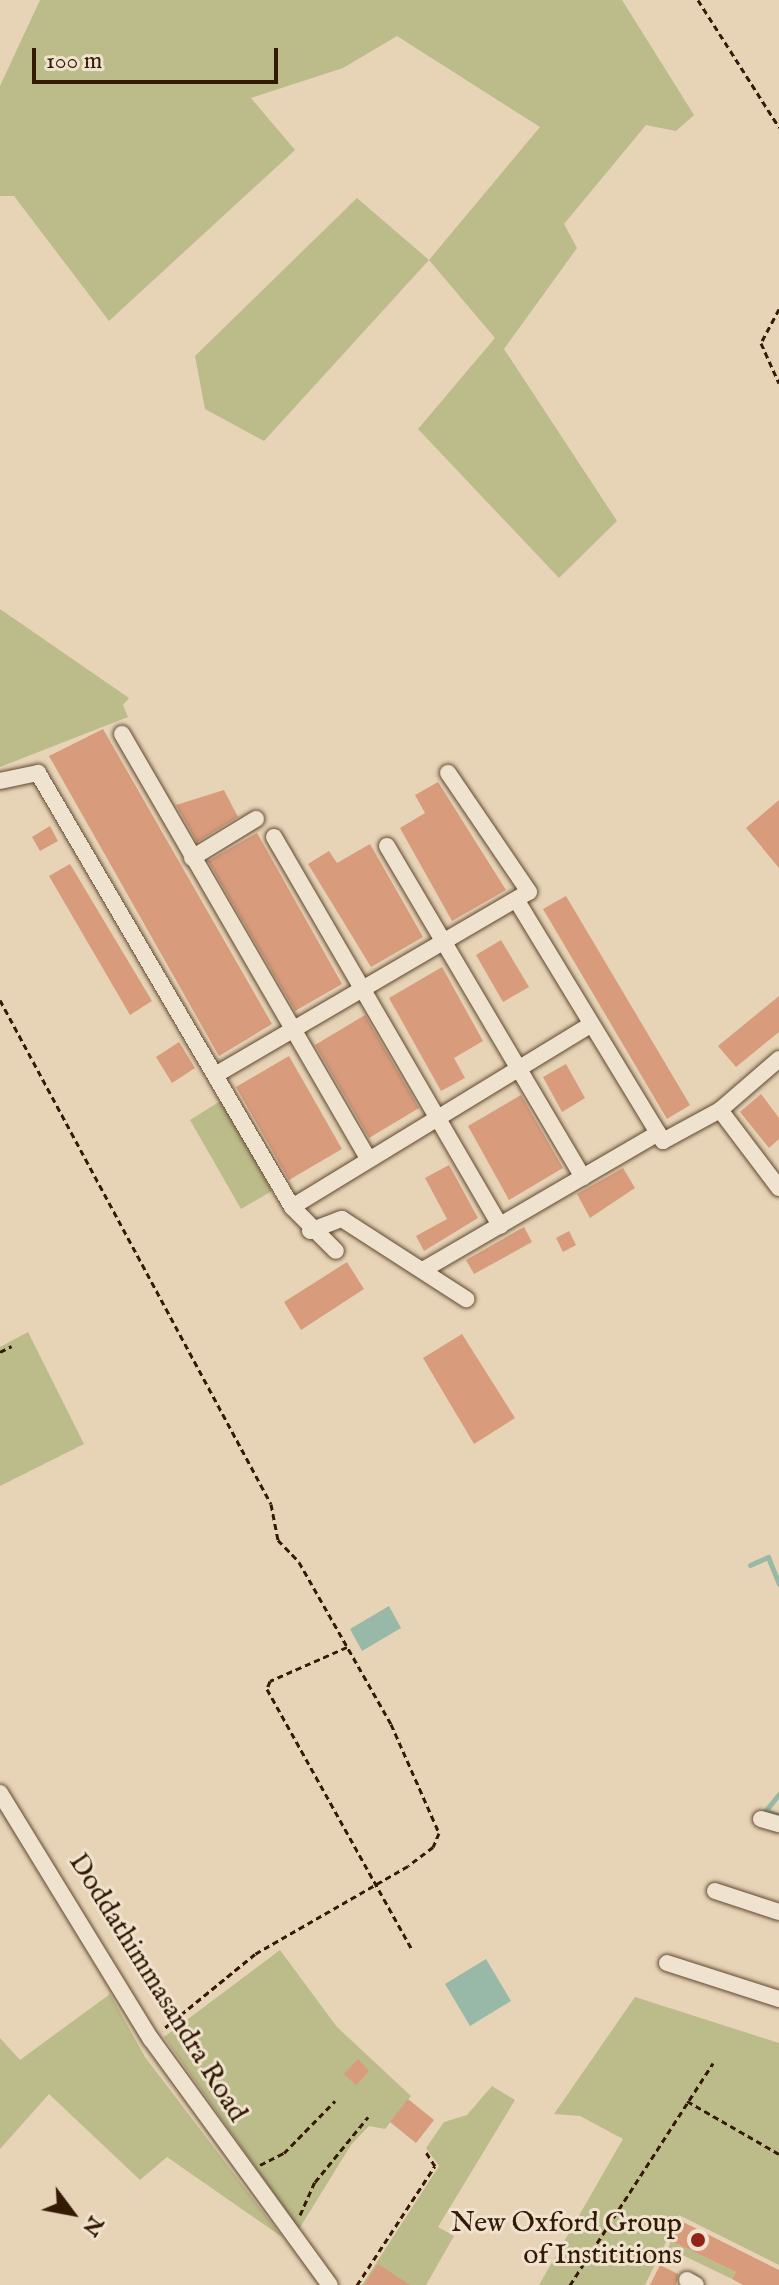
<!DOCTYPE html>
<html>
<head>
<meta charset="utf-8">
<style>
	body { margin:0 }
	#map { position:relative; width:779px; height:2285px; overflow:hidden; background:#e7d4b7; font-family:"IM FELL English",serif }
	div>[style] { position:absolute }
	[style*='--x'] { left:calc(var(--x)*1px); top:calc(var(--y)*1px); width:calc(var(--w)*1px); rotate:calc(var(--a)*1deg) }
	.green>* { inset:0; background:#bcbb8a }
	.water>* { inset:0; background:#98b9a8 }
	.stream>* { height:5px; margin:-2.5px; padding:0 2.5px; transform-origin:2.5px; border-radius:2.5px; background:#98b9a8 }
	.building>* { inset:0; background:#d89b7c }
	.path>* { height:3px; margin-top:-1.5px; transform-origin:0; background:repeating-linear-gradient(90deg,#341a02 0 6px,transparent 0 10px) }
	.roads { filter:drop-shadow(0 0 2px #61482f) drop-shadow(0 0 2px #61482f) }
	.minor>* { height:16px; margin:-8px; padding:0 8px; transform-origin:8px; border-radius:8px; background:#efe3d0 }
	.dots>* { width:22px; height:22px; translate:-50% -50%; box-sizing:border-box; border:4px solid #efe3d0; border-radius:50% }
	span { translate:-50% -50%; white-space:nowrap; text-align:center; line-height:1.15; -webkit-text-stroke:6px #efe3d0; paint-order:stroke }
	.street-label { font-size:28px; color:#341a02 }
	.poi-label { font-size:28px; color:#341a02 }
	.right { translate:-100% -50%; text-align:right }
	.north { position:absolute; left:32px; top:2173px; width:80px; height:80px; -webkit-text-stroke:6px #efe3d0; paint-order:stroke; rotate:122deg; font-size:22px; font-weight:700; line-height:32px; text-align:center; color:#341a02 }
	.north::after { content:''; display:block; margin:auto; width:28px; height:36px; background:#341a02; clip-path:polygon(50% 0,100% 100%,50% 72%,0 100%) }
	.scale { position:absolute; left:32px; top:48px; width:246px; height:36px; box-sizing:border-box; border:4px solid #341a02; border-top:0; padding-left:10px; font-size:24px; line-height:28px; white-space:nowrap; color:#341a02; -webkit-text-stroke:6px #efe3d0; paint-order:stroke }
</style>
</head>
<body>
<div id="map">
	<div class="green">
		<div style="clip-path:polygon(40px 0,622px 0,694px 115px,676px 131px,646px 125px,564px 224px,577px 248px,504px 349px,617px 521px,559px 578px,418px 429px,495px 338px,429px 260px,264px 441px,205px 409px,195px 356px,357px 198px,429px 260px,540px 127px,397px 36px,343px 68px,251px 98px,295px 150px,109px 321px,14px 196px,0 196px,0 86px)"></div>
		<div style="clip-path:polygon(0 609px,129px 698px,123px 705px,128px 717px,0 767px)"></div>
		<div style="clip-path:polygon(222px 1100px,272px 1191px,241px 1209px,190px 1120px)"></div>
		<div style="clip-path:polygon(28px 1332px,84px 1444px,0 1486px,0 1347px)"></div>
		<div style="clip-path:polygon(280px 1950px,337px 2027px,411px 2096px,385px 2129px,369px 2126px,351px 2145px,299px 2229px,164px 2037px)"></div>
		<div style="clip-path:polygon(110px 1994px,145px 2057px,282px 2237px,167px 2157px,140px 2180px,49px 2094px,0 2149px,0 2038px,20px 2060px)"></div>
		<div style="clip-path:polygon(635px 1997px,779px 2043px,779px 2265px,679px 2215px,645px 2285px,539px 2285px,623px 2139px,580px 2116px,554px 2114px)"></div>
		<div style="clip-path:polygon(492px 2086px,515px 2100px,438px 2227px,454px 2236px,426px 2285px,362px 2285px,439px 2166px,426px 2148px,444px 2122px,467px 2115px)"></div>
		<div style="clip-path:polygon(671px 2241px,736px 2272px,732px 2279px,668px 2248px)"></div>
	</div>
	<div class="water">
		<div style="clip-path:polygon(389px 1606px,401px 1628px,362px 1651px,350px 1629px)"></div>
		<div style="clip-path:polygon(486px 1959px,511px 2001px,470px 2026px,445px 1984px)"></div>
	</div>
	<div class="stream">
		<div style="--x:750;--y:1565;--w:20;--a:-24"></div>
		<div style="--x:768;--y:1557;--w:29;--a:68"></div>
		<div style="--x:779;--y:1794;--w:22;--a:129"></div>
		<div style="--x:765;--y:1811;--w:15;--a:16"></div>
	</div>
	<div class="building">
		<div style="clip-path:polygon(103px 729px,272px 1024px,219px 1056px,49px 756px)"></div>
		<div style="clip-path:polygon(438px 782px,506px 890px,452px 921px,400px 828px,425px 813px,415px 795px)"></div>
		<div style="clip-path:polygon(224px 790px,238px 817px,197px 842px,176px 805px)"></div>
		<div style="clip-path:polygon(779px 800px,779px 868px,746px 828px)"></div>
		<div style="clip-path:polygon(50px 826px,58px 841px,40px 851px,32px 837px)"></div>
		<div style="clip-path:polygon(257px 833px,342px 984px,295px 1011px,208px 861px)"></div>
		<div style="clip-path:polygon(370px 844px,423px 937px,371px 967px,308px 864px,329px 851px,337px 863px)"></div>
		<div style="clip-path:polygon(70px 864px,152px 1001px,130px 1015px,49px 876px)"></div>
		<div style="clip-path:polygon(566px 896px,690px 1105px,667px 1119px,543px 909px)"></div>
		<div style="clip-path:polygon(501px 940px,529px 987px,503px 1002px,476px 955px)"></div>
		<div style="clip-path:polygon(442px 967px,483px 1041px,454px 1058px,465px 1078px,441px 1091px,389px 998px)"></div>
		<div style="clip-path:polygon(779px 996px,779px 1032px,736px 1067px,718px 1046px)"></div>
		<div style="clip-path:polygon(365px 1015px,419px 1108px,369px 1138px,315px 1045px)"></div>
		<div style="clip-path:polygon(179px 1042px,195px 1068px,172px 1083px,156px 1057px)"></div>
		<div style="clip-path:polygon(289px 1056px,342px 1149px,289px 1180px,236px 1087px)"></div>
		<div style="clip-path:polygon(566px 1064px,585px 1098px,562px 1112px,543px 1077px)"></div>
		<div style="clip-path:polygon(761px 1094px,779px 1118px,779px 1139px,769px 1148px,740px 1112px)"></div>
		<div style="clip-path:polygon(521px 1095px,563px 1168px,509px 1200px,468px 1126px)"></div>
		<div style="clip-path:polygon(449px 1165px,478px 1218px,424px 1251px,416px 1236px,447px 1219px,425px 1178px)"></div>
		<div style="clip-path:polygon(623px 1168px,635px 1188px,590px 1218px,577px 1194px)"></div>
		<div style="clip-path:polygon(524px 1227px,532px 1242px,474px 1274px,466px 1260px)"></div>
		<div style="clip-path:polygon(569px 1231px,576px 1245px,563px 1252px,556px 1238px)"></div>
		<div style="clip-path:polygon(347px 1262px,364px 1289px,301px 1330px,284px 1302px)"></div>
		<div style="clip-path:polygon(462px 1334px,515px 1418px,474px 1444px,423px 1358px)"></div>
		<div style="clip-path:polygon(358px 2059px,369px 2071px,356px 2085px,344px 2074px)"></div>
		<div style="clip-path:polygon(408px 2099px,434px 2120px,416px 2143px,390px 2122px)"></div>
		<div style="clip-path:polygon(681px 2221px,779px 2270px,779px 2285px,743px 2285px,732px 2279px,736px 2272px,671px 2241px)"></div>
		<div style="clip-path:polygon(378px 2264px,410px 2285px,364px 2285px)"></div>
		<div style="clip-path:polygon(660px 2265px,678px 2274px,676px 2285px,650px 2285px)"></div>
	</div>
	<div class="path">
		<div style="--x:698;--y:0;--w:151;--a:57.5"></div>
		<div style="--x:779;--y:309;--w:38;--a:118"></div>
		<div style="--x:761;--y:343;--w:44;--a:65.8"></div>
		<div style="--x:0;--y:1000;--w:572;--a:61.73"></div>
		<div style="--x:271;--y:1504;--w:37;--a:79"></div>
		<div style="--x:278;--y:1540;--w:30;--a:46"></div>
		<div style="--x:299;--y:1562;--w:186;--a:60.4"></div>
		<div style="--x:391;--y:1724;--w:119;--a:66.2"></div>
		<div style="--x:439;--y:1833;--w:15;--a:113"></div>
		<div style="--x:433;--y:1847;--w:31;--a:143"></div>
		<div style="--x:408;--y:1866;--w:177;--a:150.1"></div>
		<div style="--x:255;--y:1954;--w:120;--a:140.7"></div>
		<div style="--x:0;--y:1352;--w:13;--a:-27"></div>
		<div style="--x:347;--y:1647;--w:84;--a:156.2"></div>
		<div style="--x:270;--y:1681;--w:9;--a:111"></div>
		<div style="--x:267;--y:1689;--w:299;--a:60.9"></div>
		<div style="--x:687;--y:2101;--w:106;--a:29.9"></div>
		<div style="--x:260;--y:2165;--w:27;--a:-27"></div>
		<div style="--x:284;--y:2153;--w:73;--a:-45.6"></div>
		<div style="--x:300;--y:2215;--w:36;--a:-66"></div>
		<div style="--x:315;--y:2182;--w:84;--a:-50.8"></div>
		<div style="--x:357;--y:2285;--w:142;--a:-56.8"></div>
		<div style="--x:435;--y:2166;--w:17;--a:-123"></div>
		<div style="--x:570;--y:2285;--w:264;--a:-57.2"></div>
	</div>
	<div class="roads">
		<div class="minor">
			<div style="--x:122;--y:734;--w:492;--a:59.9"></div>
			<div style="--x:0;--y:781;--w:39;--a:-12"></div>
			<div style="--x:38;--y:773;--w:503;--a:59.66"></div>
			<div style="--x:292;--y:1207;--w:62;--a:45"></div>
			<div style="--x:274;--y:837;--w:450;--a:59.8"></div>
			<div style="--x:387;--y:846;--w:385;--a:59.4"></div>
			<div style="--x:192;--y:858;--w:75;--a:-31.4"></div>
			<div style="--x:517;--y:901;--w:281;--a:58.7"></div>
			<div style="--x:663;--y:1141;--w:65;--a:-28.5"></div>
			<div style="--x:720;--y:1110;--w:78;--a:-40.8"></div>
			<div style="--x:217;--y:1074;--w:361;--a:-30.3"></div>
			<div style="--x:529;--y:892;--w:144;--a:-124.2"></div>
			<div style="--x:720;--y:1110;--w:98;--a:52.9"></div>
			<div style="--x:292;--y:1207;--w:351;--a:-31.4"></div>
			<div style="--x:310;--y:1231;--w:34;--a:-21"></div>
			<div style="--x:342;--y:1219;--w:148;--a:32.8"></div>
			<div style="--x:423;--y:1270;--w:272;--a:-30.2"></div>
			<div style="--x:0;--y:1793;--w:289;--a:58.5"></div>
			<div style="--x:151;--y:2039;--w:304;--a:54"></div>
			<div style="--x:761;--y:1819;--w:19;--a:16"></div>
			<div style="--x:715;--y:1891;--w:67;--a:18.2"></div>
			<div style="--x:667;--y:1963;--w:118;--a:17.8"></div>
			<div style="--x:687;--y:2280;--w:10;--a:29"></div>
		</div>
	</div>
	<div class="dots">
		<div style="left:698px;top:2240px;background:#8f2418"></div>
	</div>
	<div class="street-label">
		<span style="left:157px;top:1988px;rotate:58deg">Doddathimmasandra Road</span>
	</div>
	<div class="poi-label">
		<span class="right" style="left:682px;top:2240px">New Oxford Group<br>of Instititions</span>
	</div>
	<div class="north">N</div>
	<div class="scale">100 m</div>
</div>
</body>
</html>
